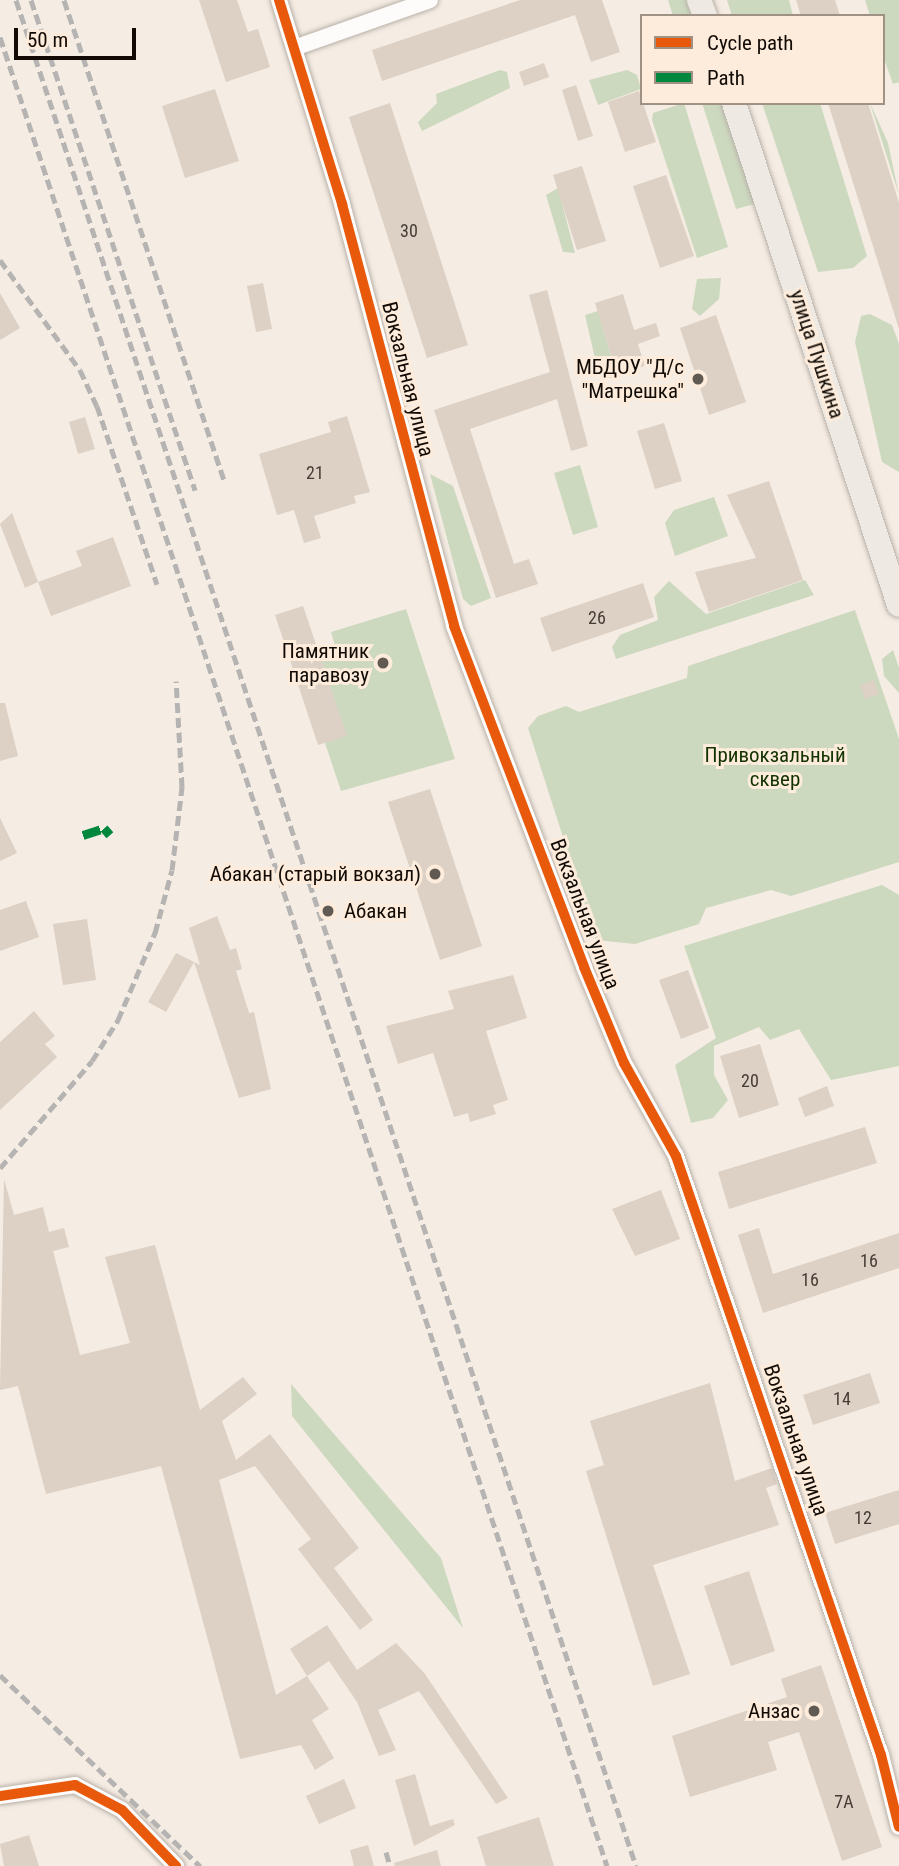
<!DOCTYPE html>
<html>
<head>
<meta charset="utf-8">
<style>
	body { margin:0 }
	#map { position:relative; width:899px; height:1866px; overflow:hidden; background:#f5ece3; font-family:"Roboto Condensed",sans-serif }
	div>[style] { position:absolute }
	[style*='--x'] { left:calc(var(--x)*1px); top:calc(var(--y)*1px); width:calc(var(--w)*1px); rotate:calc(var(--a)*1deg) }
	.green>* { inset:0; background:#cdd9bf }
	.building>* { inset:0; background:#ddd0c4 }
	.roads { filter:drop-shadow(0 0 2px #b8b1a9) drop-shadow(0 0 2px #b8b1a9) }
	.street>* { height:16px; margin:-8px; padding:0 8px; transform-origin:8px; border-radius:8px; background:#fefcfb }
	.primary>* { height:24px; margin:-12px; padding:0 12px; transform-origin:12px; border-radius:12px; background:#eeeae3 }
	.rail>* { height:5px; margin-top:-2.5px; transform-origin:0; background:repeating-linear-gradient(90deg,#b6b4b2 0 10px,transparent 0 15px) }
	.quiet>* { height:9px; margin-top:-4.5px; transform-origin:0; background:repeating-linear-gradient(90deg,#00873e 0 18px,transparent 0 27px) }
	.cycleway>* { height:10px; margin:-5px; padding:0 5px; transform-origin:5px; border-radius:5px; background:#e8590c }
	.dots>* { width:19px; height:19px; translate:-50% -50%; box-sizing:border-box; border:4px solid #fdecdb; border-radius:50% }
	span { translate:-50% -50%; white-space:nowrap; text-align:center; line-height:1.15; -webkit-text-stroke:6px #fdecdb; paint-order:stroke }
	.number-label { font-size:18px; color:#453c35 }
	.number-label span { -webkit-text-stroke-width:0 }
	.street-label { font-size:21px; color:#120b05 }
	.poi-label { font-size:21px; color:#120b05 }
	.right { translate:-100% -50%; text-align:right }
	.left { translate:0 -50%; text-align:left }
	.park-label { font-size:21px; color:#123301 }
	.legend { position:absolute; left:640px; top:14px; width:245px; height:91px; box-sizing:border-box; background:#fdecdb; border:2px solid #9f9285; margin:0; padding:9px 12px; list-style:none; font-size:21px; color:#120b05 }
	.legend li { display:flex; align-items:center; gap:14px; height:35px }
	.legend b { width:35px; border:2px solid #9f9285 }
	.scale { position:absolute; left:14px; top:28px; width:122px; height:32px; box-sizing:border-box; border:4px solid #120b05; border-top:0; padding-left:9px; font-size:21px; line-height:24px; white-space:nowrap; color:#120b05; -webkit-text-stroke:5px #fdecdb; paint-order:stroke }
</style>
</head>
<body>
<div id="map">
	<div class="green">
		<div style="clip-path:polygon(668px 0,688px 0,694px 16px,673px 16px)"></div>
		<div style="clip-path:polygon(727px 0,789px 0,793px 16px,732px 16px)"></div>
		<div style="clip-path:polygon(865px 0,899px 0,899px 82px,893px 84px,883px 56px,883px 16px,870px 16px)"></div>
		<div style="clip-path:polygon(500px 70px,507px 72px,510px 88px,422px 131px,418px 122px,437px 103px,436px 94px)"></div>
		<div style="clip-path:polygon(627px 70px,637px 75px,641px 89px,598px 105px,589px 80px)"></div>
		<div style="clip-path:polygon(684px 103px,728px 247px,697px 258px,652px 120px,653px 113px)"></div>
		<div style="clip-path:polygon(702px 103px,723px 103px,755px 204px,736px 209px)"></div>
		<div style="clip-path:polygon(762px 103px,820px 103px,867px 256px,853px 268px,818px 272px)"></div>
		<div style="clip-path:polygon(870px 103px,888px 143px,899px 195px)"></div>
		<div style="clip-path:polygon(558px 188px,575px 253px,563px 252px,546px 195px)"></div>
		<div style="clip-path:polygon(721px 278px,719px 299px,700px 316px,692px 309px,697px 279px)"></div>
		<div style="clip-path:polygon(598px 311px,618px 379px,599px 376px,585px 315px)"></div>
		<div style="clip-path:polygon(870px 314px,892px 325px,899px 344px,899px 472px,882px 462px,855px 342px,861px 316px)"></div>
		<div style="clip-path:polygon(580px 465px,598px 527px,573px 535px,554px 473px)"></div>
		<div style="clip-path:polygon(430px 474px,453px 486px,491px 598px,471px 606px,463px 599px)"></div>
		<div style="clip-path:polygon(714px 497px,728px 536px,675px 556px,665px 523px,674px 510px)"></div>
		<div style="clip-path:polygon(805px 580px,814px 595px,616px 659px,612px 647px,620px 635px,658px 620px,654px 597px,669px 581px,706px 614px)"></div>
		<div style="clip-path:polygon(406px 609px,455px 759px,341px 791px,325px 743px,346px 735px,318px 651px,335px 646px,331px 632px)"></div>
		<div style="clip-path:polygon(855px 610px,899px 739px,899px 862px,791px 896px,771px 890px,706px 908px,699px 924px,635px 944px,596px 940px,528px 728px,538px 716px,566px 706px,579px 712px,687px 678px,688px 666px)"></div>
		<div style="clip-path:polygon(893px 650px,899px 668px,899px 693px,884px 676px,882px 659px)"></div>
		<div style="clip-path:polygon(882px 885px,899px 895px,899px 1066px,831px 1080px,799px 1029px,770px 1040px,759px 1027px,714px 1046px,714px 1075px,728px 1100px,713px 1118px,691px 1123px,675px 1065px,716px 1038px,684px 946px)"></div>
		<div style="clip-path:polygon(291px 1384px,441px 1558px,463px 1628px,292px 1416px)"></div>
	</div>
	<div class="building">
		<div style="clip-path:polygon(199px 0,237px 0,248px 32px,258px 29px,270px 67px,226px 82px)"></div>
		<div style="clip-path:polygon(520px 0,602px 0,620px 52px,591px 62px,575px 15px,382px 81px,372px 50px)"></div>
		<div style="clip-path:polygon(796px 0,835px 0,840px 16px,801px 16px)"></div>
		<div style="clip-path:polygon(544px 63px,549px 77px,524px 86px,519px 72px)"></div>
		<div style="clip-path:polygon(576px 85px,593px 136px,578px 141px,562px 90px)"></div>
		<div style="clip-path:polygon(215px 89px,239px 161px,185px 178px,162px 106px)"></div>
		<div style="clip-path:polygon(639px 91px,656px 142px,625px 152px,608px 102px)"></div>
		<div style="clip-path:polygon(390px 103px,468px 345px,427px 358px,349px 117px)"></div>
		<div style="clip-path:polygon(828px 103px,868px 103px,899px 203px,899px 329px)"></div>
		<div style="clip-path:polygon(582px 166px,606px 241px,577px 250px,553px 175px)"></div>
		<div style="clip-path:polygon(666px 175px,694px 256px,660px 268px,633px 186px)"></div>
		<div style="clip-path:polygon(263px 283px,272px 329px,256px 332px,247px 286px)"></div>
		<div style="clip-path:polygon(547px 290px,588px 446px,571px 451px,557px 399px,470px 429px,514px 564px,529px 559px,538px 584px,496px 598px,434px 410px,550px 372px,529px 295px)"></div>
		<div style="clip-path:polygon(0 293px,20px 328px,0 340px)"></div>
		<div style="clip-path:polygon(623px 294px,634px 330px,656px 323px,660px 336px,638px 344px,645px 366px,617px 374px,595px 303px)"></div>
		<div style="clip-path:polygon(716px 315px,746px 402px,709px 415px,680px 328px)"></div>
		<div style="clip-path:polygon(347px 416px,370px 492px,354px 496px,356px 503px,314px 516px,321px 538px,304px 543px,294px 510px,277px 515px,259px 454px,331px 432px,328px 422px)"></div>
		<div style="clip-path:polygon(85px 417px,95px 449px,78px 454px,69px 422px)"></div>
		<div style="clip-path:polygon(664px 423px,682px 481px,655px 489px,637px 431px)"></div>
		<div style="clip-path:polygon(769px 481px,803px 580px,709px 612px,695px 572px,756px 558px,727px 495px)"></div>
		<div style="clip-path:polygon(12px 513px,38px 582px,25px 588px,0 524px)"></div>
		<div style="clip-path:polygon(113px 537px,131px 586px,51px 616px,38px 582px,82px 566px,76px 551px)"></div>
		<div style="clip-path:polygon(643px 583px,654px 617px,552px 652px,540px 618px)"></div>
		<div style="clip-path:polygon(303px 606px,347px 736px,318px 745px,275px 615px)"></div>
		<div style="clip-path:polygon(874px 680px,879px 694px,865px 699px,860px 685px)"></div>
		<div style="clip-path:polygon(0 703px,5px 703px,18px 756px,0 761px)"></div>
		<div style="clip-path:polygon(430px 789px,482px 946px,440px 960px,388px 802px)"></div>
		<div style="clip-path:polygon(0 818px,17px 853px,0 861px)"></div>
		<div style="clip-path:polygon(26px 901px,39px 937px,0 951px,0 910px)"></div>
		<div style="clip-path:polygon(217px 916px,230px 950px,236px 948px,242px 969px,236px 971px,249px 1013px,254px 1012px,271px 1089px,239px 1098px,194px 962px,166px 1012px,148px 1002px,176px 953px,200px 965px,189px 928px)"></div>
		<div style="clip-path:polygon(87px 919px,96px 980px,63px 985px,53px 924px)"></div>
		<div style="clip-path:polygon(688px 970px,709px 1028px,681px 1039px,659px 980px)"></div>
		<div style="clip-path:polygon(513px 975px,527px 1018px,486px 1031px,508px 1100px,493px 1105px,496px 1114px,470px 1122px,468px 1113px,454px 1117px,433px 1053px,398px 1064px,386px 1026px,454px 1009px,448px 991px)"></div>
		<div style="clip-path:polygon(34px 1011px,55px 1036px,45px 1044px,57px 1057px,0 1110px,0 1042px)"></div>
		<div style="clip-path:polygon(760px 1044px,779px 1105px,739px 1118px,720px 1056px)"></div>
		<div style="clip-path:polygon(827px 1086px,834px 1106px,805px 1117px,798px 1098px)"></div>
		<div style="clip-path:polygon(865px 1127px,877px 1163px,729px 1209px,718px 1172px)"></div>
		<div style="clip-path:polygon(4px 1179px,14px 1215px,43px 1207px,49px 1232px,64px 1228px,69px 1247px,53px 1251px,80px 1355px,130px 1343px,105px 1257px,155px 1245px,200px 1410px,243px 1377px,257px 1394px,222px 1421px,236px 1460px,270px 1434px,359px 1548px,334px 1568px,373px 1620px,360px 1630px,298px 1549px,311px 1539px,255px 1466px,219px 1480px,276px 1695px,307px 1676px,329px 1709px,312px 1720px,334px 1758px,315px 1770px,301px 1745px,240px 1759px,161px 1466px,46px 1494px,18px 1386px,0 1390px)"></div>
		<div style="clip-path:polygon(661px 1190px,680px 1239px,635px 1256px,612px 1209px)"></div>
		<div style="clip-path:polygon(759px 1228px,773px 1274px,899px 1233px,899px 1268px,763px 1313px,738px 1235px)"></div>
		<div style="clip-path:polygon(870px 1373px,880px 1403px,813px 1425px,803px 1395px)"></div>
		<div style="clip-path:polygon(710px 1383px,735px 1481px,772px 1468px,777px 1484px,766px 1488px,779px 1525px,653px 1565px,690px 1674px,653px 1686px,586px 1471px,604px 1465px,590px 1421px)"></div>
		<div style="clip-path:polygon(899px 1490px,899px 1524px,835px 1544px,825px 1513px)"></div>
		<div style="clip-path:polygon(749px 1571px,775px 1651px,731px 1666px,704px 1586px)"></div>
		<div style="clip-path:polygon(327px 1625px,357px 1670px,396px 1643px,425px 1674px,508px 1798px,496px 1804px,419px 1691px,378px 1710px,396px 1750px,379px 1756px,357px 1702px,329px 1661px,307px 1676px,290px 1649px)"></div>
		<div style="clip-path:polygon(821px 1665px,882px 1847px,842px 1861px,799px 1732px,768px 1742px,777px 1770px,690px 1797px,672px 1736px,787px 1697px,781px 1679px)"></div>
		<div style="clip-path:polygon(415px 1774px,430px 1826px,453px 1819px,455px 1825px,414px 1846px,395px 1780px)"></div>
		<div style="clip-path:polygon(344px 1779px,356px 1808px,319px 1824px,306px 1796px)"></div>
		<div style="clip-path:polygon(539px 1817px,554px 1866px,486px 1866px,477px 1837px)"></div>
		<div style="clip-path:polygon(29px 1835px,39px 1866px,4px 1866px,0 1844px)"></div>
		<div style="clip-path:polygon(368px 1845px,374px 1866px,354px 1866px,350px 1850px)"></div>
		<div style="clip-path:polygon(437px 1850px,441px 1866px,395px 1866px,394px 1863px)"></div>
	</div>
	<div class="roads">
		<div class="street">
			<div style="--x:279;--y:0;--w:214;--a:72.8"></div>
			<div style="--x:342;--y:204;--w:437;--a:75.1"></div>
			<div style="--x:454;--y:626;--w:365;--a:69.1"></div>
			<div style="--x:584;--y:967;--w:104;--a:67.4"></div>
			<div style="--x:624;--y:1063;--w:107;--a:60.8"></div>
			<div style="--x:676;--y:1156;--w:633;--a:71.11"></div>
			<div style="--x:881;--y:1755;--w:74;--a:76"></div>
			<div style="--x:294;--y:48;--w:144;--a:-19.4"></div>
			<div style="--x:0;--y:1796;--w:76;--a:-8.3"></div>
			<div style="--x:75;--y:1785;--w:53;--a:28"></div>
			<div style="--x:122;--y:1810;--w:78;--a:46"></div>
		</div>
		<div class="primary">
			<div style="--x:699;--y:0;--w:17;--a:69"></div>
			<div style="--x:734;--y:103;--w:528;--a:71.81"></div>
		</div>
	</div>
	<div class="rail">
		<div style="--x:16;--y:0;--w:1966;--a:71.62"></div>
		<div style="--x:31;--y:0;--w:517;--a:71.49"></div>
		<div style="--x:64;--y:0;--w:509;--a:71.57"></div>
		<div style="--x:0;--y:37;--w:1927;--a:71.64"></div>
		<div style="--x:0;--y:260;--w:136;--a:54"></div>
		<div style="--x:80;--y:370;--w:40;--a:65"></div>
		<div style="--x:97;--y:406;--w:188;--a:71.4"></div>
		<div style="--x:0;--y:1168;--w:141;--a:-49.3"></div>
		<div style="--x:92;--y:1061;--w:49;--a:-57.6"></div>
		<div style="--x:118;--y:1020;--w:95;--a:-67"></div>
		<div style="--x:155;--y:933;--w:65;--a:-74.9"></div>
		<div style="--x:172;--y:870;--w:84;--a:-83.1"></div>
		<div style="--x:182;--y:787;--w:106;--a:-93.2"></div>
		<div style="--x:0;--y:1675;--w:277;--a:43.7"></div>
		<div style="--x:386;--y:1852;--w:15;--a:74"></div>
	</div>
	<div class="quiet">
		<div style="--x:83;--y:835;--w:22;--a:-18"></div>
		<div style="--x:104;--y:828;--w:9;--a:49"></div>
	</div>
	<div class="cycleway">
		<div style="--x:279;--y:0;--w:214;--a:72.8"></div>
		<div style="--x:342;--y:204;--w:437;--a:75.1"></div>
		<div style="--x:454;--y:626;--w:365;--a:69.1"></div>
		<div style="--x:584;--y:967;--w:104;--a:67.4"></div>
		<div style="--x:624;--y:1063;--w:107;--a:60.8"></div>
		<div style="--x:676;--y:1156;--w:633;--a:71.11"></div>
		<div style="--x:881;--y:1755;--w:74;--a:76"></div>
		<div style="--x:0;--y:1796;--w:76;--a:-8.3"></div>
		<div style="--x:75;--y:1785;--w:53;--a:28"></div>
		<div style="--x:122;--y:1810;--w:78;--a:46"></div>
	</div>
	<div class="dots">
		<div style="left:698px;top:379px;background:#615a53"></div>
		<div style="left:383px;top:663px;background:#615a53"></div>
		<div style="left:435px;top:874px;background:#615a53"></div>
		<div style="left:328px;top:911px;background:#615a53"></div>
		<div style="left:814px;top:1711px;background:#615a53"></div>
	</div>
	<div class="number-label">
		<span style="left:409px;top:231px">30</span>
		<span style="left:315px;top:473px">21</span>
		<span style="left:597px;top:618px">26</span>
		<span style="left:750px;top:1081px">20</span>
		<span style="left:869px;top:1261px">16</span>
		<span style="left:810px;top:1280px">16</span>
		<span style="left:842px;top:1399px">14</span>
		<span style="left:863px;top:1518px">12</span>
		<span style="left:844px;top:1802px">7А</span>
	</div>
	<div class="street-label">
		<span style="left:817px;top:354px;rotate:72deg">улица Пушкина</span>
		<span style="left:408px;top:379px;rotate:76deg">Вокзальная улица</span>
		<span style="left:585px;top:914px;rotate:69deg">Вокзальная улица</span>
		<span style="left:796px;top:1440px;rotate:71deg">Вокзальная улица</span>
	</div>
	<div class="poi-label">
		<span class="right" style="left:684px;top:379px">МБДОУ "Д/с<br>"Матрешка"</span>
		<span class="right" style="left:369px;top:663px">Памятник<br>паравозу</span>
		<span class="right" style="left:421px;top:874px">Абакан (старый вокзал)</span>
		<span class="left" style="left:344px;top:911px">Абакан</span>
		<span class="right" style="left:800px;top:1711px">Анзас</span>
	</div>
	<div class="park-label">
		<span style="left:775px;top:767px">Привокзальный<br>сквер</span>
	</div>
	<ul class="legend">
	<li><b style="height:9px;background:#e8590c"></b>Cycle path</li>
	<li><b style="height:9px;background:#00873e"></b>Path</li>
	</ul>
	<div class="scale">50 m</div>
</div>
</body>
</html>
